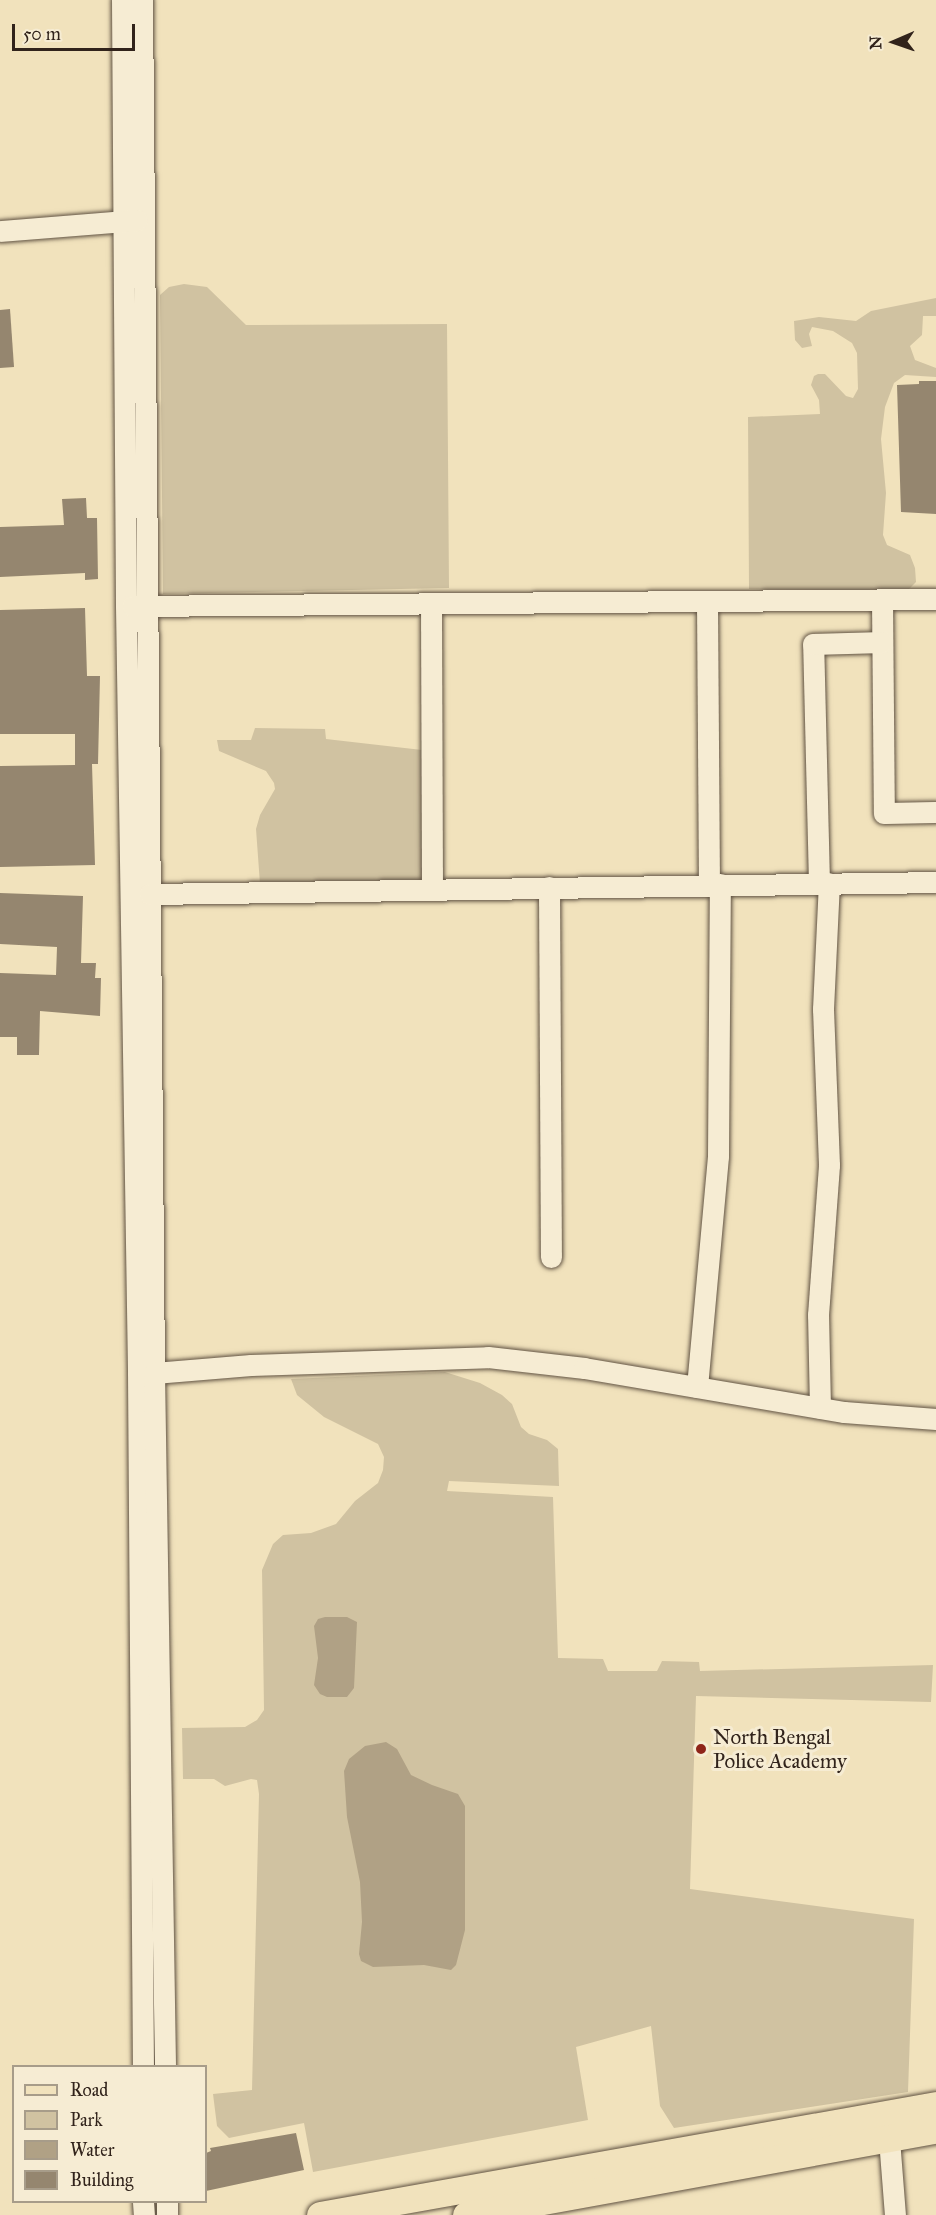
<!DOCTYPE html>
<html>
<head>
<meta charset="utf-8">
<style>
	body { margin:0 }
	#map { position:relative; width:936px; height:2215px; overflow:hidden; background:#f1e2bc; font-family:"IM FELL Great Primer",serif }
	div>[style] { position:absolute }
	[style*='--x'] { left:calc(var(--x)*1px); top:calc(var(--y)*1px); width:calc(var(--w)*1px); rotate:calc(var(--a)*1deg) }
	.green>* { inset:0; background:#d0c2a1 }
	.water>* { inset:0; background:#b0a185 }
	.building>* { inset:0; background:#95866f }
	.roads { filter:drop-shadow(0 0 2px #615343) drop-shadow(0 0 2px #615343) }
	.minor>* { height:21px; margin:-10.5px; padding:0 10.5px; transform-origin:10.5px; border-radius:10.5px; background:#f6ecd3 }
	.major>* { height:27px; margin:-13.5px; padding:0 13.5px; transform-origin:13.5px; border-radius:13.5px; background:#f1e2bc }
	.dots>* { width:16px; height:16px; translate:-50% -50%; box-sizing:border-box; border:3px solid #f6ecd3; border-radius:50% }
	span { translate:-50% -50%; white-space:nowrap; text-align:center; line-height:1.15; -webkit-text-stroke:6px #f6ecd3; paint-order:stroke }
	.poi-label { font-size:21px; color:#31231b }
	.left { translate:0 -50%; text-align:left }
	.legend { position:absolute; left:12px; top:2065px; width:195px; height:138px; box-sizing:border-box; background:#f6ecd3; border:2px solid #a79c89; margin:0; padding:8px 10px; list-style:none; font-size:18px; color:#31231b }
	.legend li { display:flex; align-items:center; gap:12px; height:30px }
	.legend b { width:30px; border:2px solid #a79c89 }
	.north { position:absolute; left:864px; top:12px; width:60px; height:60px; -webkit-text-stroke:4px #f6ecd3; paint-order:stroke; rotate:268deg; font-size:16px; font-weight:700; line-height:24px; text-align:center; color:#31231b }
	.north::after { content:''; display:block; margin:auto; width:21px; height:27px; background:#31231b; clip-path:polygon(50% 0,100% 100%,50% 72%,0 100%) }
	.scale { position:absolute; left:12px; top:24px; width:123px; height:27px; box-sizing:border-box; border:3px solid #31231b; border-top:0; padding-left:8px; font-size:18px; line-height:21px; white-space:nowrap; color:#31231b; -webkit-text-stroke:4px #f6ecd3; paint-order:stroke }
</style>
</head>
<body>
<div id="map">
	<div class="green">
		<div style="clip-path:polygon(184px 284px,207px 287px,246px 325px,447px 324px,449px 588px,163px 594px,160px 295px,169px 287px)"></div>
		<div style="clip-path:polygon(936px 298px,936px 316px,923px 316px,922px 335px,910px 346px,915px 360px,936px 368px,936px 377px,905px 375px,894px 383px,885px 407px,881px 439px,886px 493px,883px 535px,887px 545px,910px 555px,915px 568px,916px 582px,907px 591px,749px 589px,748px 417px,820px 414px,819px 400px,811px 385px,814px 376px,818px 374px,825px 374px,846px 396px,853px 398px,858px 389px,857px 353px,852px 343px,833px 331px,812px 327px,809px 334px,812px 346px,802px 348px,795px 340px,794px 321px,819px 317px,856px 321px,871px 311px)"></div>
		<div style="clip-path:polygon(255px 728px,325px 729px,326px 739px,422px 750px,422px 881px,260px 884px,256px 829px,260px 815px,275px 789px,274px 783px,266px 771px,219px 751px,217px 740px,251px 740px)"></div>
		<div style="clip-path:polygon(445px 1372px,480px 1383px,502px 1395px,512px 1404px,521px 1427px,529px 1434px,547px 1440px,558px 1449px,559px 1486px,449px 1481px,447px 1491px,553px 1497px,558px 1658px,603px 1659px,608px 1671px,657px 1671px,662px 1661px,699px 1662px,700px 1671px,933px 1665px,931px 1702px,696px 1696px,690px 1889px,914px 1919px,908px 2092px,674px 2128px,660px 2106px,651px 2026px,576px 2047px,588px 2120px,313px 2172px,304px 2123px,229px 2138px,217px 2126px,213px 2094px,252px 2090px,259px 1794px,257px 1780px,251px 1779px,225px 1786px,214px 1779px,183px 1779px,182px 1728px,245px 1727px,257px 1720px,264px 1710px,262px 1570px,273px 1544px,283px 1535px,311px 1533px,336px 1524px,355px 1501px,378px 1483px,383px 1470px,384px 1457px,378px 1444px,324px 1417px,297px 1395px,291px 1379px)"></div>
	</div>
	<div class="water">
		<div style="clip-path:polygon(325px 1617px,347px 1617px,357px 1622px,354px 1688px,347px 1697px,327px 1697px,320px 1694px,314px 1685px,318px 1658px,314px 1626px,318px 1619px)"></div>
		<div style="clip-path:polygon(386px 1742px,397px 1749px,411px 1775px,432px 1785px,458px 1794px,465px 1806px,465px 1930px,456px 1965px,451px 1970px,424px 1965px,373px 1967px,361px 1961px,359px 1954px,362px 1922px,360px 1882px,347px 1817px,344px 1771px,349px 1759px,365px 1746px)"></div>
	</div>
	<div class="building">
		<div style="clip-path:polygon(10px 309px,14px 367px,0 368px,0 310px)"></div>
		<div style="clip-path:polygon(919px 381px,936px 381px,936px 514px,901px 512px,897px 385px,919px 384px)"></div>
		<div style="clip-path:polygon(86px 498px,87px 518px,97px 518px,98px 579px,85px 580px,85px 573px,0 577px,0 527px,64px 525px,62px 499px)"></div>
		<div style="clip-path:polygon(85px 608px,87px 676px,100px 676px,98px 764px,92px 764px,95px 865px,0 867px,0 766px,75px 765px,75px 734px,0 734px,0 610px)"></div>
		<div style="clip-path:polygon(0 893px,83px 896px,81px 963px,96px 963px,95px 978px,101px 978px,100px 1016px,40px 1011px,39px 1055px,17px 1055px,17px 1037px,0 1037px,0 973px,56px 975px,57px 947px,0 944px)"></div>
		<div style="clip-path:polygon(296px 2133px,304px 2170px,206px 2191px,206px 2153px,211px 2151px,210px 2148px)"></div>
	</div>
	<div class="roads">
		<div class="minor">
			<div style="--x:122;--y:0;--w:606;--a:89.62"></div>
			<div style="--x:126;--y:606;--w:767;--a:89.1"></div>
			<div style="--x:138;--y:1373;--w:693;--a:89.59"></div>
			<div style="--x:142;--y:0;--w:1373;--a:89.5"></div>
			<div style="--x:154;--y:1373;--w:693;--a:89.09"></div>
			<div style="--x:0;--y:231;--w:137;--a:-4.6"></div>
			<div style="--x:882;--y:599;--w:214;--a:89.5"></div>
			<div style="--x:884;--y:813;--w:52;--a:-1.1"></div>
			<div style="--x:707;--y:601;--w:284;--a:89.6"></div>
			<div style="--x:431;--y:603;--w:286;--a:89.8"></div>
			<div style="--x:133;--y:606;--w:803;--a:-0.5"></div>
			<div style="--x:819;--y:883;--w:239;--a:-91.4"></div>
			<div style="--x:813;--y:644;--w:69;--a:-1.7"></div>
			<div style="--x:549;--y:887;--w:370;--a:89.7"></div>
			<div style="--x:150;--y:894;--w:786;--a:-0.87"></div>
			<div style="--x:154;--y:1373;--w:97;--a:-4.7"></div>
			<div style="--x:251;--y:1365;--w:237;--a:-1.9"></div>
			<div style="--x:488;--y:1357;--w:97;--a:6.5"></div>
			<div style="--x:584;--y:1368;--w:264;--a:9.6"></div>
			<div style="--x:844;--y:1412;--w:92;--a:4.4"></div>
			<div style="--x:697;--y:1387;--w:232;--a:-84.8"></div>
			<div style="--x:718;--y:1156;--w:272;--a:-89.6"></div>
			<div style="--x:820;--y:1408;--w:93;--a:-91.2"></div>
			<div style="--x:818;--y:1315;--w:150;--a:-85.8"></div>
			<div style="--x:829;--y:1165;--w:156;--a:-92.2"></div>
			<div style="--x:823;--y:1009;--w:126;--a:-87.3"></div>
			<div style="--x:889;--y:2139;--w:76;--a:85.5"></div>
			<div style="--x:143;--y:2202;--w:13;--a:86"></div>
			<div style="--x:167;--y:2202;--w:13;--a:90"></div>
		</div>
		<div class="major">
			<div style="--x:320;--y:2215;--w:626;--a:-10.12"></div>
			<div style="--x:466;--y:2215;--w:478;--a:-10.3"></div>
		</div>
	</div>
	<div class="dots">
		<div style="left:701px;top:1749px;background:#8f2418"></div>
	</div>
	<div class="poi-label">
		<span class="left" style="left:713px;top:1749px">North Bengal<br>Police Academy</span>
	</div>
	<ul class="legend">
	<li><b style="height:8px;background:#f1e2bc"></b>Road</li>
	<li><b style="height:16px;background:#d0c2a1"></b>Park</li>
	<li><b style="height:16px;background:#b0a185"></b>Water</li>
	<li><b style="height:16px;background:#95866f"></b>Building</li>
	</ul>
	<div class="north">N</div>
	<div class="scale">50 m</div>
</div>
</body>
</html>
